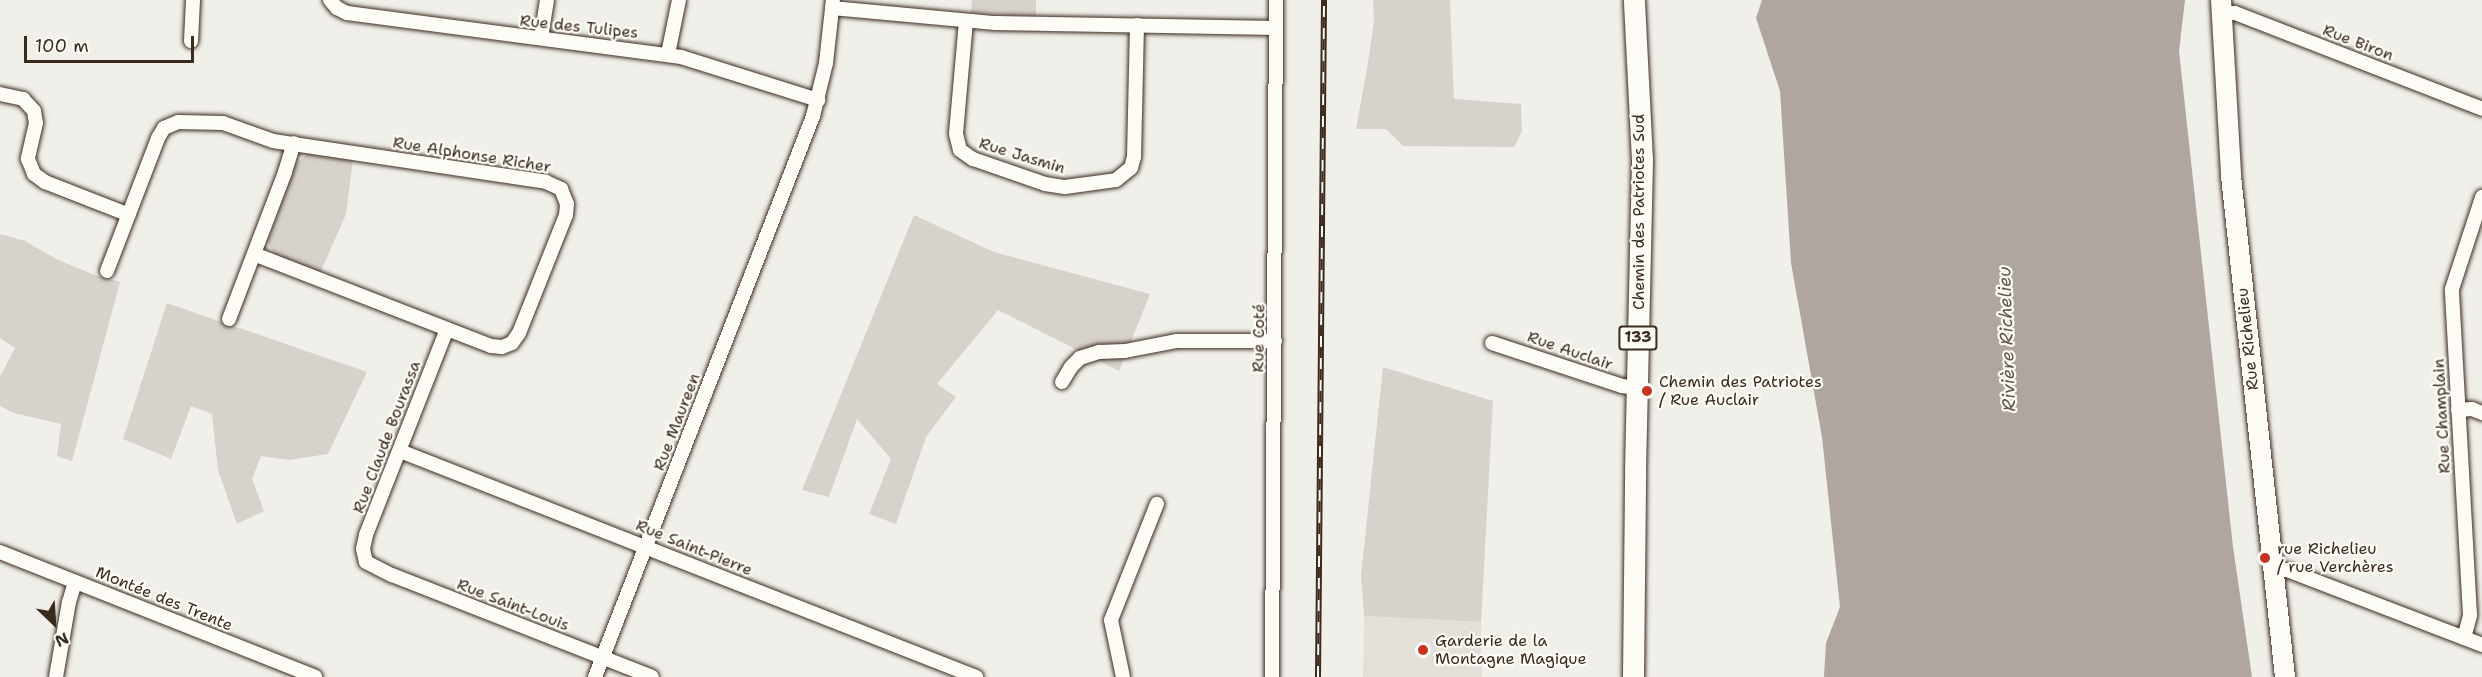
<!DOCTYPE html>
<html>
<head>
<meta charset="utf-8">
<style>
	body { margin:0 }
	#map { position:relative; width:2482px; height:677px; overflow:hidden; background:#f1efea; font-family:"Shantell Sans",sans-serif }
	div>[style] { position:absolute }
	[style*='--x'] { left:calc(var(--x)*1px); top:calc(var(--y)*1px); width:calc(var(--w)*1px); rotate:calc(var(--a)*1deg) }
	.built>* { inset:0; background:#e3e0da }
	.green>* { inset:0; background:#d7d2cc }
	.water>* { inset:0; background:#aea69f }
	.roads { filter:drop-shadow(0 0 2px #3b2a1e) drop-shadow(0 0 2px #3b2a1e) }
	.minor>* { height:14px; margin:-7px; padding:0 7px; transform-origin:7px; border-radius:7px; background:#fdfcf7 }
	.secondary>* { height:20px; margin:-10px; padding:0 10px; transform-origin:10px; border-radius:10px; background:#fdfcf7 }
	.primary>* { height:21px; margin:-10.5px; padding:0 10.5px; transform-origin:10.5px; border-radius:10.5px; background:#fdfcf7 }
	.rail>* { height:6px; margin-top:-3px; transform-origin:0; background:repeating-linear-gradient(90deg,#fdfcf7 0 11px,#3b2a1e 0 22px); box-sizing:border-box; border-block:2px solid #3b2a1e }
	.dots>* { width:16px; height:16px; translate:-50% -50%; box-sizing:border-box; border:3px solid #fdfcf7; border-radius:50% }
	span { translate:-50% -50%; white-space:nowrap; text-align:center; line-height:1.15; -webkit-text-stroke:4.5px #fdfcf7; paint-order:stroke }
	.shield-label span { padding:2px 4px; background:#fdfcf7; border:2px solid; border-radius:4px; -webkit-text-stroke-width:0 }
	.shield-label { font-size:15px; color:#3b2a1e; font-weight:700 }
	.street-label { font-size:16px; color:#3b2a1e }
	.poi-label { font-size:16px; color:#3b2a1e }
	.left { translate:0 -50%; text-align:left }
	.water-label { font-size:18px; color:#63554b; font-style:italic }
	.north { position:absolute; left:24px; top:593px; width:60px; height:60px; -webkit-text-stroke:4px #fdfcf7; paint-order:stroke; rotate:155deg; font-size:16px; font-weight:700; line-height:24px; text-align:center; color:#3b2a1e }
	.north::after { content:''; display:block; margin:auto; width:21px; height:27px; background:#3b2a1e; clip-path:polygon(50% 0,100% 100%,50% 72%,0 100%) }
	.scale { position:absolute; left:24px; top:36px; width:170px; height:27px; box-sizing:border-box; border:3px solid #3b2a1e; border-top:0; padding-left:8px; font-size:18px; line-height:21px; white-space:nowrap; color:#3b2a1e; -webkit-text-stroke:4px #fdfcf7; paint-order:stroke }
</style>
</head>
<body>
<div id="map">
	<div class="built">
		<div style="clip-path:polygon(1364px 616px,1481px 622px,1482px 677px,1363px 677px)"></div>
	</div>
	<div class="green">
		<div style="clip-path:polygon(972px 0,1036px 0,1036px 16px,971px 13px)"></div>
		<div style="clip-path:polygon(1373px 0,1450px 0,1454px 99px,1521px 104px,1522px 131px,1514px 147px,1403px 146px,1386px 129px,1356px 129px,1368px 63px,1374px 21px)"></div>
		<div style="clip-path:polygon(309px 153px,353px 159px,346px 214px,320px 273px,277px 256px,270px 247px,268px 240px,296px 163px)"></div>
		<div style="clip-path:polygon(914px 215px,994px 252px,1150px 294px,1119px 371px,998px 310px,937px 384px,956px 397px,926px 437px,896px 524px,869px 514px,891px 459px,857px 419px,829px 497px,802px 490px)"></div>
		<div style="clip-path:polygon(0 234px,25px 241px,58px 260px,95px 275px,120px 282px,72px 461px,57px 456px,61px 424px,14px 413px,0 406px,0 377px,15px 348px,0 338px)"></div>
		<div style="clip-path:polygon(167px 303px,367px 372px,328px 454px,289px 460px,261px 456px,252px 479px,264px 511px,237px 524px,218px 470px,212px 414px,191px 406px,171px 459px,123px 439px)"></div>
		<div style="clip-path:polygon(1383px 367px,1493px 401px,1481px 622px,1364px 616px,1361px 576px)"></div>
	</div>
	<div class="water">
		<div style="clip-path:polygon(1762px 0,2185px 0,2179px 51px,2233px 547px,2252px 677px,1824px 677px,1826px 643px,1840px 607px,1822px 437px,1791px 263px,1780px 91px,1756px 18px)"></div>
	</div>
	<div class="roads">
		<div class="minor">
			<div style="--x:330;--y:0;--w:11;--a:49"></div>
			<div style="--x:337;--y:8;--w:11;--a:27"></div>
			<div style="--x:347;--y:13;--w:337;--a:7.5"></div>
			<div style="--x:681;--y:57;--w:144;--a:17.4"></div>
			<div style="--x:832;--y:8;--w:164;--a:5.3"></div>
			<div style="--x:995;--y:23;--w:281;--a:1"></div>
			<div style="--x:2221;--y:13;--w:14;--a:0"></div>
			<div style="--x:2235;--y:13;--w:265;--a:21.2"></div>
			<div style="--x:966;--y:21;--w:113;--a:95.1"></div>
			<div style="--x:956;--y:134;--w:16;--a:76"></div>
			<div style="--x:960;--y:150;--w:16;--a:35"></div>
			<div style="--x:973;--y:159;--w:76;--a:19.1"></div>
			<div style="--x:1045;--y:184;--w:20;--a:9"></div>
			<div style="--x:1065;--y:187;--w:51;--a:-7.8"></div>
			<div style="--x:1116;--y:180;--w:19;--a:-39"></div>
			<div style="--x:1131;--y:168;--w:11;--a:-75"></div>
			<div style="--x:1134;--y:157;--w:132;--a:-88.7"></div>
			<div style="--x:541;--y:38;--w:38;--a:-81"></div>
			<div style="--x:191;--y:41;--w:41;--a:-87.2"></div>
			<div style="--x:668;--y:54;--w:55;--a:-78.5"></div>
			<div style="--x:0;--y:94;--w:24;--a:12"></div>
			<div style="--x:23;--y:99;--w:16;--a:47"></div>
			<div style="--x:34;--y:111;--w:12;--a:81"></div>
			<div style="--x:36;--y:123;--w:37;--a:103"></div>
			<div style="--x:28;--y:159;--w:16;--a:68"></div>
			<div style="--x:34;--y:174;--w:14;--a:36"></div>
			<div style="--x:45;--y:182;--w:90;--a:21.4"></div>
			<div style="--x:107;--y:271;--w:142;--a:-69"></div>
			<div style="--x:158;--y:138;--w:12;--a:-59"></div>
			<div style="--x:164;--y:128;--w:15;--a:-23"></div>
			<div style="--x:178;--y:122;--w:45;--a:1.3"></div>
			<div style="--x:223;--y:123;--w:53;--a:19.8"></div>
			<div style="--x:273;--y:141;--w:276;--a:8.5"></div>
			<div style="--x:546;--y:182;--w:17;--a:25"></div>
			<div style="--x:561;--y:189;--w:16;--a:68"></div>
			<div style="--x:567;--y:204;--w:11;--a:95"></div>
			<div style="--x:566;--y:215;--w:127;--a:111.7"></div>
			<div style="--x:519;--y:333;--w:12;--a:125"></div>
			<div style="--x:512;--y:343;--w:11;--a:158"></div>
			<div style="--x:502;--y:347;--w:11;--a:-175"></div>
			<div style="--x:491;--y:346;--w:254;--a:-158.8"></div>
			<div style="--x:229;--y:319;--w:157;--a:-69.1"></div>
			<div style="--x:285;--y:172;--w:30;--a:-73"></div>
			<div style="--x:447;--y:329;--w:221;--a:111.5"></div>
			<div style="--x:366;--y:535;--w:14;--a:102"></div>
			<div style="--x:363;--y:549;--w:13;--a:77"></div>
			<div style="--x:366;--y:562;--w:29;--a:27"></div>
			<div style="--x:392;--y:575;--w:279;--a:21.4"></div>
			<div style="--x:1492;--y:343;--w:137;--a:18.3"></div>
			<div style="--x:1622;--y:386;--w:15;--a:8"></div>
			<div style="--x:1062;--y:382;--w:17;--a:-59"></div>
			<div style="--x:1071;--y:367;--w:13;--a:-45"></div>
			<div style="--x:1080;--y:358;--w:20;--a:-18"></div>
			<div style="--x:1099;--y:352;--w:26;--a:-2"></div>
			<div style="--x:1125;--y:351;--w:53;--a:-10.9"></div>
			<div style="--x:1177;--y:341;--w:98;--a:0"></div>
			<div style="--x:2458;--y:410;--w:14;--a:-4"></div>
			<div style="--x:2472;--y:409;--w:11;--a:22"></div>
			<div style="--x:400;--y:451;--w:619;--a:21.42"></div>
			<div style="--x:0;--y:552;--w:339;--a:21.6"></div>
			<div style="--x:2273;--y:571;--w:14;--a:-4"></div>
			<div style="--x:2287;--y:570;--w:209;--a:21"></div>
			<div style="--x:2464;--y:638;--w:24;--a:-75"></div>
			<div style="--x:2470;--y:615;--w:326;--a:-93.2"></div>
			<div style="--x:2452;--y:289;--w:97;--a:-71.9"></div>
			<div style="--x:56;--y:677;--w:76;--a:-80.2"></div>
			<div style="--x:69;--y:602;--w:21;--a:-73"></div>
			<div style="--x:595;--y:677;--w:602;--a:-68.76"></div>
			<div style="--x:813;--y:116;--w:55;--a:-76.2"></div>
			<div style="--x:826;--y:63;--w:63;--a:-83.7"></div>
			<div style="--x:1123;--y:677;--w:58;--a:-101.9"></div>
			<div style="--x:1111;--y:620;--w:125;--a:-68.4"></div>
			<div style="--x:1272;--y:677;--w:677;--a:-89.66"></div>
		</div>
		<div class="secondary">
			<div style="--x:2221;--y:0;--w:176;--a:86.7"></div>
			<div style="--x:2231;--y:176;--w:504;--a:83.85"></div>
		</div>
		<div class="primary">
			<div style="--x:1633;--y:677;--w:207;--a:-89.4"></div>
			<div style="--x:1635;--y:470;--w:310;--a:-88.7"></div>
			<div style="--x:1642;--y:160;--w:160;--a:-92.9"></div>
		</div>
	</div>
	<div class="rail">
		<div style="--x:1318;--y:677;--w:677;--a:-89.49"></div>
	</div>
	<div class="dots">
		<div style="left:1647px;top:391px;background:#c8321e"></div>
		<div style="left:2265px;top:558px;background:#c8321e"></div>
		<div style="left:1423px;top:650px;background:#c8321e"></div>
	</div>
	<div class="shield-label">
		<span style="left:1638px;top:338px">133</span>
	</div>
	<div class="street-label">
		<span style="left:579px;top:27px;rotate:6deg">Rue des Tulipes</span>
		<span style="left:2358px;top:43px;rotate:21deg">Rue Biron</span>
		<span style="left:472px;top:155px;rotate:9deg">Rue Alphonse Richer</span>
		<span style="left:1022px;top:156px;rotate:17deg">Rue Jasmin</span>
		<span style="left:1639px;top:212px;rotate:-90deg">Chemin des Patriotes Sud</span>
		<span style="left:1259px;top:338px;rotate:-89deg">Rue Coté</span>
		<span style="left:2248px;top:339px;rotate:-96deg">Rue Richelieu</span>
		<span style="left:1570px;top:351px;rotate:19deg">Rue Auclair</span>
		<span style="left:2442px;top:416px;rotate:-93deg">Rue Champlain</span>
		<span style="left:677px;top:422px;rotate:-69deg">Rue Maureen</span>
		<span style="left:387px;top:437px;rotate:-69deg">Rue Claude Bourassa</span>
		<span style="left:694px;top:548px;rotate:22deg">Rue Saint-Pierre</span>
		<span style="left:164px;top:599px;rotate:22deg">Montée des Trente</span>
		<span style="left:513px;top:605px;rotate:21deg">Rue Saint-Louis</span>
	</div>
	<div class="poi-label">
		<span class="left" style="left:1659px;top:391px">Chemin des Patriotes<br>/ Rue Auclair</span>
		<span class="left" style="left:2277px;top:558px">rue Richelieu<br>/ rue Verchères</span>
		<span class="left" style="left:1435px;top:650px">Garderie de la<br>Montagne Magique</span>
	</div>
	<div class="water-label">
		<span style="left:2007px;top:339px;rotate:-92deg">Rivière Richelieu</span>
	</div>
	<div class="north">N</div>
	<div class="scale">100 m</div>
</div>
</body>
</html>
